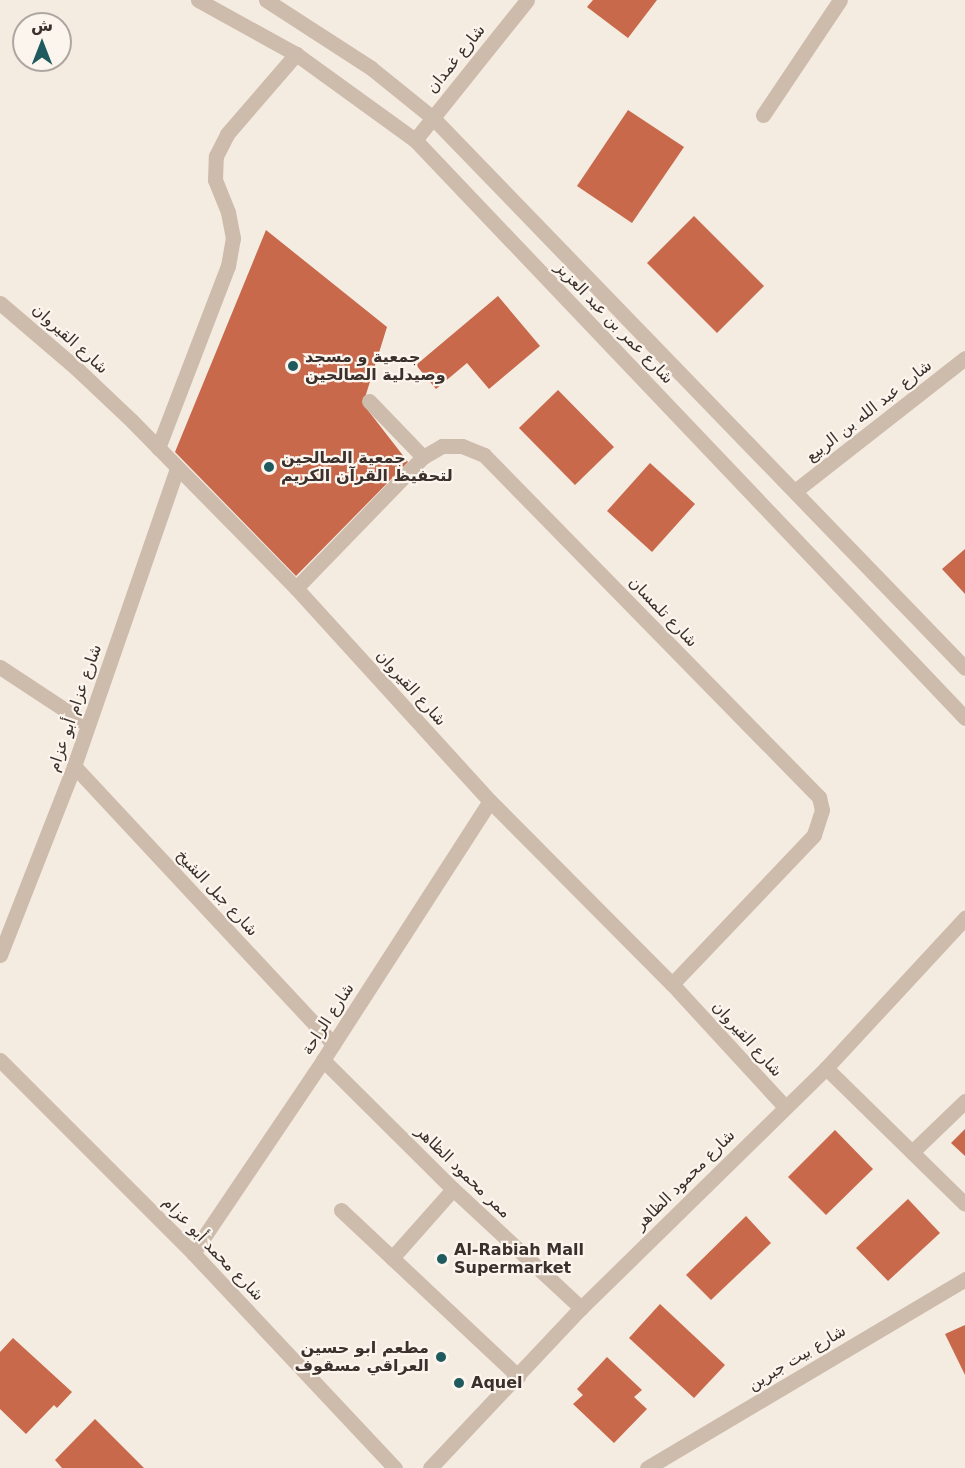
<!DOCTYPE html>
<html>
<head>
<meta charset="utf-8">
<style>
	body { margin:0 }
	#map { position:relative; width:965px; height:1468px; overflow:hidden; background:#f4ebe1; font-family:"DejaVu Sans","Noto Sans Arabic",sans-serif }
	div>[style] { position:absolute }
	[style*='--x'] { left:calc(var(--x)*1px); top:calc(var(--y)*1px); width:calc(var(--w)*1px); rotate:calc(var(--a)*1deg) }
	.building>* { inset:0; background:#c8694b }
	.minor>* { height:15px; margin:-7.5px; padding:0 7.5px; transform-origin:7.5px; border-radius:7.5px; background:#cdbbac }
	.dots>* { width:16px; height:16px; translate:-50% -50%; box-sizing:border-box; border:3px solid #fbf5ee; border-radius:50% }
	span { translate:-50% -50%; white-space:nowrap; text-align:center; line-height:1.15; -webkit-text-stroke:4.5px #fbf5ee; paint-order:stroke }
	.street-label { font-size:16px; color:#3b302b }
	.poi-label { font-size:16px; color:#3b302b; font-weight:700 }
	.left { translate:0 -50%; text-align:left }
	.right { translate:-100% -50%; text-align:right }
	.north { position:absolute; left:12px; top:12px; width:60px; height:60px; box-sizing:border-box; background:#fbf5ee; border:2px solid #aea6a0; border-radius:50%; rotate:0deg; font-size:16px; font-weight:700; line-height:24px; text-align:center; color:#3b302b }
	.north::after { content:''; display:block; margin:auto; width:21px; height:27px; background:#1f5a5e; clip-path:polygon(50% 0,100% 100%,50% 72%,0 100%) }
</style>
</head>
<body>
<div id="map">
	<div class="building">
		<div style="clip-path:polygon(593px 0,657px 0,628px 38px,587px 7px)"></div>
		<div style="clip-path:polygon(628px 110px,684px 147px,632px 223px,577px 186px)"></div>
		<div style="clip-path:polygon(694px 216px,764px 286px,717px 333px,647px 263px)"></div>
		<div style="clip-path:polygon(266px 230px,387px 327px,363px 404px,408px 462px,296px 576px,175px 452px)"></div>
		<div style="clip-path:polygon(498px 296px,540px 346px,489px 389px,467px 363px,436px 389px,416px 365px)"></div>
		<div style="clip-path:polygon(558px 390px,614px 447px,575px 485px,519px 428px)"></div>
		<div style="clip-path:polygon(650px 463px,695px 504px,652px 552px,607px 511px)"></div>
		<div style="clip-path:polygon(965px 549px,965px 594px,942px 569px)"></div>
		<div style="clip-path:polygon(965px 1129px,965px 1156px,951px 1143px)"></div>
		<div style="clip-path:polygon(835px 1130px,873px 1169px,826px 1215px,788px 1177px)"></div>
		<div style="clip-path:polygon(908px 1199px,940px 1233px,888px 1281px,856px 1248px)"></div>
		<div style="clip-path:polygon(746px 1216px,771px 1243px,711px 1300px,686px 1275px)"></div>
		<div style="clip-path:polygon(660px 1304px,725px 1365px,694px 1398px,629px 1338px)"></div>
		<div style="clip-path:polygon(965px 1325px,965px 1375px,945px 1334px)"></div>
		<div style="clip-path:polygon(13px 1338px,72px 1392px,57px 1408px,54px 1405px,26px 1434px,0 1409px,0 1352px)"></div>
		<div style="clip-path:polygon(607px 1357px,642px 1390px,634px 1397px,647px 1409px,614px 1443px,573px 1404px,583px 1395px,577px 1389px)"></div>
		<div style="clip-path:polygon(95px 1419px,144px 1468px,62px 1468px,55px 1460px)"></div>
	</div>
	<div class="minor">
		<div style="--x:198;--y:0;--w:112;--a:28.9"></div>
		<div style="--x:296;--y:54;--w:147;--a:35.9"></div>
		<div style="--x:415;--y:140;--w:798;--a:46.42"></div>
		<div style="--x:266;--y:0;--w:125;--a:32.9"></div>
		<div style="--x:371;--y:68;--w:80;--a:38.9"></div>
		<div style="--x:433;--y:118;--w:765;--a:45.95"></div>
		<div style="--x:763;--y:115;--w:138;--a:-56.2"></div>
		<div style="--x:415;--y:140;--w:179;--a:-51.3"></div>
		<div style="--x:0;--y:303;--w:100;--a:40.5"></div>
		<div style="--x:76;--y:368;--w:77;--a:43.4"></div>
		<div style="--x:132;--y:421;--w:234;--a:45.5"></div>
		<div style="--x:296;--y:588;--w:288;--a:47.7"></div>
		<div style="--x:490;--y:801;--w:258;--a:45.2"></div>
		<div style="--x:672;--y:984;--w:167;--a:47.4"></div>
		<div style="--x:369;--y:401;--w:78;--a:46"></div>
		<div style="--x:158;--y:448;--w:195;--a:-69"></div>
		<div style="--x:228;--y:266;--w:28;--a:-80"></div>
		<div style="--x:233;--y:238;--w:26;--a:-101"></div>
		<div style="--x:228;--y:212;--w:35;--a:-112"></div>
		<div style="--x:215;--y:180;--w:24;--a:-88"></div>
		<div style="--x:216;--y:156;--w:25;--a:-63"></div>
		<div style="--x:227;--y:134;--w:106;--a:-49.2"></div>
		<div style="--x:795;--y:491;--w:216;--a:-38"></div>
		<div style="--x:296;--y:588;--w:182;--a:-45.9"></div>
		<div style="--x:423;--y:457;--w:22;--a:-30"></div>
		<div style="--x:442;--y:446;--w:20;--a:0"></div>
		<div style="--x:462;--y:446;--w:24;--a:22"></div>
		<div style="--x:484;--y:455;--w:479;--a:45.6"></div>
		<div style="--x:819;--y:797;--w:13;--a:77"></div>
		<div style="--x:822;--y:810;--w:26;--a:108"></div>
		<div style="--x:814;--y:835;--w:206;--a:133.6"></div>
		<div style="--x:0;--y:667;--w:105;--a:33.4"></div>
		<div style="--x:74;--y:766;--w:380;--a:47"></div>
		<div style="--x:0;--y:955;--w:203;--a:-68.6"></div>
		<div style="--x:74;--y:766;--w:314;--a:-70.9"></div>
		<div style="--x:0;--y:1060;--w:273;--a:45"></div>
		<div style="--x:193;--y:1253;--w:295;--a:46.8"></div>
		<div style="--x:323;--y:1060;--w:183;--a:44.8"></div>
		<div style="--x:453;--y:1189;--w:175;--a:42.9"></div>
		<div style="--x:826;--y:1068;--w:194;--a:44.4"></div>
		<div style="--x:912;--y:1152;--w:74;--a:-43.9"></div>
		<div style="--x:341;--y:1210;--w:243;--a:43.2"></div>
		<div style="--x:193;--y:1253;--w:233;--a:-56"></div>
		<div style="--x:323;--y:1060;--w:308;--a:-57.2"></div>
		<div style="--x:392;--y:1258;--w:92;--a:-48.5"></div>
		<div style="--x:430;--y:1468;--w:220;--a:-46.7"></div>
		<div style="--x:581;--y:1308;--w:343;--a:-44.4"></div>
		<div style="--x:826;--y:1068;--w:205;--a:-47.2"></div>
		<div style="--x:647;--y:1468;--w:370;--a:-30.7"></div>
	</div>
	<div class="dots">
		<div style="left:293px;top:366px;background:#1f5a5e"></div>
		<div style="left:269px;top:467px;background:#1f5a5e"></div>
		<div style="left:442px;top:1259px;background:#1f5a5e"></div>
		<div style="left:441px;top:1357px;background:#1f5a5e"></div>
		<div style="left:459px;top:1383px;background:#1f5a5e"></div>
	</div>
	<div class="street-label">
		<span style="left:456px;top:59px;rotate:-51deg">شارع غمدان</span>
		<span style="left:614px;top:323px;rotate:46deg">شارع عمر بن عبد العزيز</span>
		<span style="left:70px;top:339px;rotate:42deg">شارع القيروان</span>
		<span style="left:869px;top:411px;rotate:-38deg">شارع عبد الله بن الربيع</span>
		<span style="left:663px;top:612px;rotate:46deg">شارع تلمسان</span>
		<span style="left:411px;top:688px;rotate:48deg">شارع القيروان</span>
		<span style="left:75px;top:708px;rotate:-71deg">شارع عزام أبو عزام</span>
		<span style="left:217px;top:893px;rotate:47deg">شارع جبل الشيخ</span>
		<span style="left:328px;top:1019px;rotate:-57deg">شارع الراحة</span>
		<span style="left:747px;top:1039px;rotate:48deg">شارع القيروان</span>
		<span style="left:463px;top:1172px;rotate:44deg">ممر محمود الظاهر</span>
		<span style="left:685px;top:1180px;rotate:-45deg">شارع محمود الظاهر</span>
		<span style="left:213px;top:1249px;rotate:46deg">شارع محمد أبو عزام</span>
		<span style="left:797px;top:1358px;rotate:-31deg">شارع بيت جبرين</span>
	</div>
	<div class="poi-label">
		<span class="left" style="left:305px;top:366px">جمعية و مسجد<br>وصيدلية الصالحين</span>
		<span class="left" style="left:281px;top:467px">جمعية الصالحين<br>لتحفيظ القرآن الكريم</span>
		<span class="left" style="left:454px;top:1259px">Al-Rabiah Mall<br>Supermarket</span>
		<span class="right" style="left:429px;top:1357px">مطعم ابو حسين<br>العراقي مسقوف</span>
		<span class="left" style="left:471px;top:1383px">Aquel</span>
	</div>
	<div class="north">ش</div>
</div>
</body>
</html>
